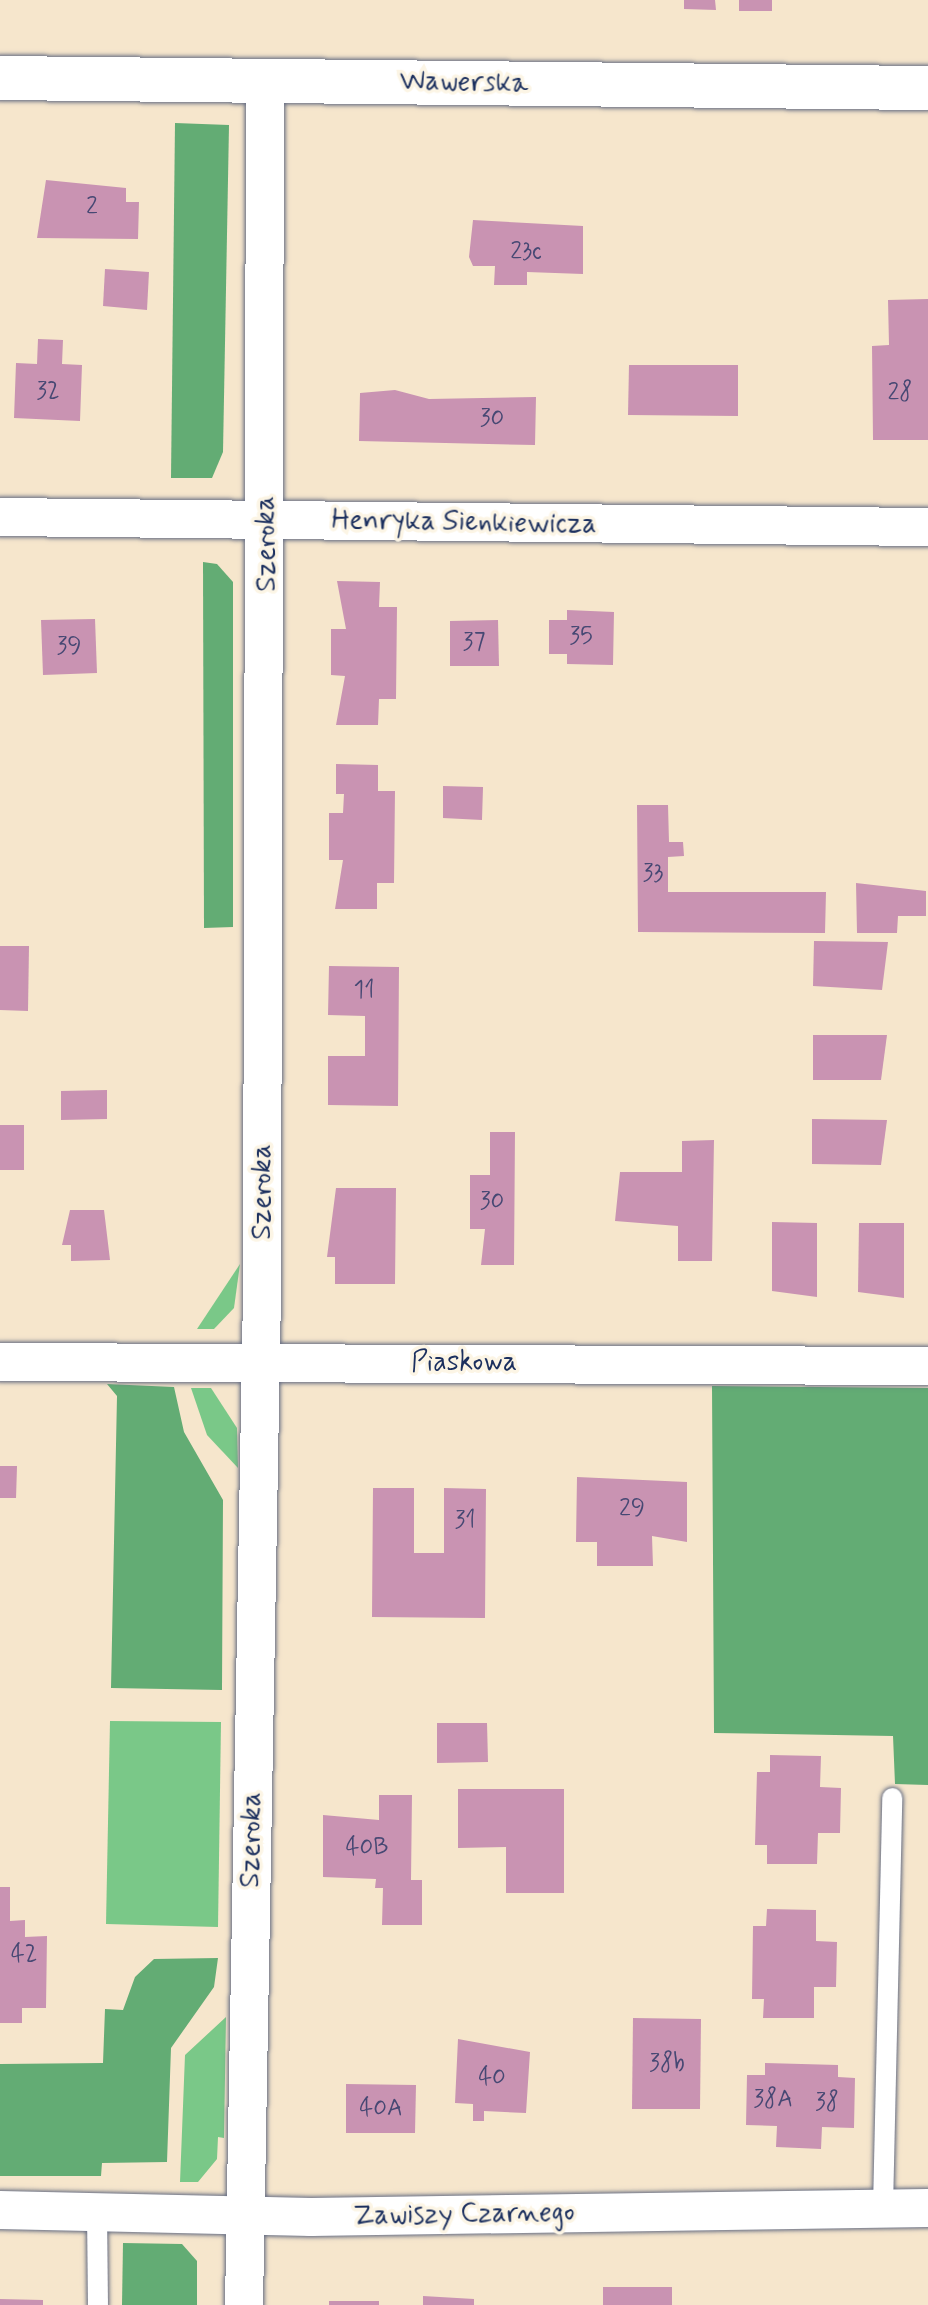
<!DOCTYPE html>
<html>
<head>
<meta charset="utf-8">
<style>
	body { margin:0 }
	#map { position:relative; width:928px; height:2305px; overflow:hidden; background:#f6e6cc; font-family:Mynerve,sans-serif }
	div>[style] { position:absolute }
	[style*='--x'] { left:calc(var(--x)*1px); top:calc(var(--y)*1px); width:calc(var(--w)*1px); rotate:calc(var(--a)*1deg) }
	.green>* { inset:0; background:#7ac888 }
	.forest>* { inset:0; background:#63ac74 }
	.building>* { inset:0; background:#c993b2 }
	.roads { filter:drop-shadow(0 0 2px #686f84) drop-shadow(0 0 2px #686f84) }
	.lane>* { height:20px; margin:-10px; padding:0 10px; transform-origin:10px; border-radius:10px; background:#fff }
	.street>* { height:38px; margin:-19px; padding:0 19px; transform-origin:19px; border-radius:19px; background:#fff }
	.secondary>* { height:44px; margin:-22px; padding:0 22px; transform-origin:22px; border-radius:22px; background:#fff }
	span { translate:-50% -50%; white-space:nowrap; text-align:center; line-height:1.15; -webkit-text-stroke:7px #fcf5e5; paint-order:stroke }
	.number-label { font-size:24px; color:#464873 }
	.number-label span { -webkit-text-stroke-width:0 }
	.street-label { font-size:28px; color:#1b2f5e }
</style>
</head>
<body>
<div id="map">
	<div class="green">
		<div style="clip-path:polygon(240px 1264px,234px 1308px,214px 1329px,197px 1329px)"></div>
		<div style="clip-path:polygon(191px 1388px,211px 1388px,237px 1428px,238px 1468px,207px 1435px)"></div>
		<div style="clip-path:polygon(110px 1721px,221px 1722px,218px 1927px,106px 1924px)"></div>
		<div style="clip-path:polygon(226px 2017px,224px 2138px,218px 2137px,217px 2159px,198px 2182px,180px 2182px,185px 2055px)"></div>
	</div>
	<div class="forest">
		<div style="clip-path:polygon(175px 123px,229px 125px,223px 452px,212px 478px,171px 478px)"></div>
		<div style="clip-path:polygon(203px 562px,217px 564px,233px 582px,233px 927px,204px 928px)"></div>
		<div style="clip-path:polygon(107px 1384px,174px 1387px,184px 1432px,223px 1500px,222px 1690px,111px 1688px,117px 1396px)"></div>
		<div style="clip-path:polygon(712px 1386px,928px 1388px,928px 1785px,895px 1784px,893px 1736px,714px 1733px)"></div>
		<div style="clip-path:polygon(218px 1958px,214px 1987px,171px 2048px,167px 2162px,102px 2163px,101px 2176px,0 2176px,0 2064px,103px 2063px,105px 2009px,123px 2010px,135px 1977px,154px 1959px)"></div>
		<div style="clip-path:polygon(123px 2243px,182px 2244px,197px 2261px,197px 2305px,122px 2305px)"></div>
	</div>
	<div class="building">
		<div style="clip-path:polygon(684px 0,715px 0,716px 10px,684px 9px)"></div>
		<div style="clip-path:polygon(739px 0,772px 0,772px 11px,739px 11px)"></div>
		<div style="clip-path:polygon(46px 180px,126px 188px,126px 202px,139px 202px,138px 239px,37px 238px)"></div>
		<div style="clip-path:polygon(473px 220px,583px 226px,583px 274px,527px 272px,527px 285px,494px 285px,495px 266px,473px 266px,469px 257px)"></div>
		<div style="clip-path:polygon(105px 269px,149px 272px,147px 310px,103px 306px)"></div>
		<div style="clip-path:polygon(928px 299px,928px 440px,873px 440px,872px 346px,889px 345px,888px 300px)"></div>
		<div style="clip-path:polygon(38px 339px,63px 340px,62px 364px,82px 365px,80px 421px,14px 418px,16px 363px,37px 364px)"></div>
		<div style="clip-path:polygon(629px 365px,738px 365px,738px 416px,628px 415px)"></div>
		<div style="clip-path:polygon(395px 390px,429px 399px,536px 397px,535px 445px,359px 441px,360px 393px)"></div>
		<div style="clip-path:polygon(337px 581px,380px 582px,379px 607px,397px 607px,396px 699px,379px 699px,378px 725px,336px 725px,345px 676px,331px 675px,331px 629px,346px 629px)"></div>
		<div style="clip-path:polygon(567px 610px,614px 612px,613px 665px,567px 664px,567px 654px,549px 654px,549px 620px,567px 620px)"></div>
		<div style="clip-path:polygon(95px 619px,97px 673px,43px 675px,41px 620px)"></div>
		<div style="clip-path:polygon(498px 620px,499px 666px,450px 666px,450px 621px)"></div>
		<div style="clip-path:polygon(336px 764px,378px 765px,378px 791px,395px 791px,394px 883px,377px 883px,377px 909px,335px 909px,343px 860px,329px 860px,329px 813px,343px 813px,344px 794px,336px 794px)"></div>
		<div style="clip-path:polygon(443px 786px,483px 787px,482px 820px,443px 818px)"></div>
		<div style="clip-path:polygon(637px 805px,668px 805px,669px 842px,683px 842px,684px 856px,668px 857px,668px 892px,826px 892px,825px 933px,638px 932px)"></div>
		<div style="clip-path:polygon(856px 883px,926px 891px,926px 916px,898px 916px,897px 933px,857px 933px)"></div>
		<div style="clip-path:polygon(814px 941px,888px 942px,882px 990px,813px 986px)"></div>
		<div style="clip-path:polygon(0 946px,29px 946px,28px 1011px,0 1010px)"></div>
		<div style="clip-path:polygon(329px 966px,399px 967px,398px 1106px,328px 1105px,328px 1056px,365px 1056px,365px 1016px,328px 1015px)"></div>
		<div style="clip-path:polygon(813px 1035px,887px 1035px,881px 1080px,813px 1080px)"></div>
		<div style="clip-path:polygon(107px 1090px,107px 1119px,61px 1120px,61px 1091px)"></div>
		<div style="clip-path:polygon(812px 1119px,887px 1120px,881px 1165px,812px 1164px)"></div>
		<div style="clip-path:polygon(0 1125px,24px 1125px,24px 1170px,0 1170px)"></div>
		<div style="clip-path:polygon(490px 1132px,515px 1132px,514px 1265px,481px 1265px,485px 1229px,470px 1229px,470px 1175px,490px 1175px)"></div>
		<div style="clip-path:polygon(714px 1140px,712px 1261px,678px 1261px,678px 1226px,615px 1221px,620px 1172px,682px 1172px,682px 1141px)"></div>
		<div style="clip-path:polygon(336px 1188px,396px 1188px,395px 1284px,335px 1284px,335px 1257px,327px 1257px)"></div>
		<div style="clip-path:polygon(70px 1210px,104px 1210px,110px 1260px,71px 1261px,71px 1245px,62px 1245px)"></div>
		<div style="clip-path:polygon(772px 1222px,817px 1223px,817px 1297px,772px 1291px)"></div>
		<div style="clip-path:polygon(859px 1223px,904px 1223px,904px 1298px,858px 1292px)"></div>
		<div style="clip-path:polygon(0 1466px,17px 1466px,16px 1498px,0 1498px)"></div>
		<div style="clip-path:polygon(577px 1477px,687px 1482px,687px 1542px,652px 1536px,653px 1566px,597px 1566px,597px 1542px,576px 1542px)"></div>
		<div style="clip-path:polygon(373px 1488px,414px 1488px,414px 1553px,444px 1553px,444px 1488px,486px 1489px,485px 1618px,372px 1617px)"></div>
		<div style="clip-path:polygon(437px 1723px,487px 1723px,488px 1762px,437px 1763px)"></div>
		<div style="clip-path:polygon(770px 1755px,821px 1756px,820px 1787px,841px 1788px,840px 1833px,818px 1833px,817px 1864px,767px 1864px,767px 1845px,755px 1845px,757px 1772px,770px 1772px)"></div>
		<div style="clip-path:polygon(458px 1789px,564px 1789px,564px 1893px,506px 1893px,506px 1847px,458px 1848px)"></div>
		<div style="clip-path:polygon(379px 1795px,412px 1795px,411px 1880px,422px 1880px,422px 1925px,382px 1925px,383px 1888px,375px 1888px,376px 1879px,323px 1877px,323px 1815px,379px 1820px)"></div>
		<div style="clip-path:polygon(0 1887px,10px 1887px,10px 1921px,25px 1920px,25px 1937px,47px 1936px,46px 2008px,22px 2008px,22px 2023px,0 2023px)"></div>
		<div style="clip-path:polygon(767px 1909px,816px 1910px,816px 1941px,837px 1942px,836px 1987px,814px 1987px,814px 2018px,763px 2018px,764px 1999px,752px 1999px,753px 1926px,766px 1926px)"></div>
		<div style="clip-path:polygon(633px 2018px,701px 2019px,700px 2109px,632px 2109px)"></div>
		<div style="clip-path:polygon(458px 2039px,530px 2052px,526px 2113px,484px 2111px,484px 2121px,473px 2121px,473px 2104px,455px 2103px)"></div>
		<div style="clip-path:polygon(765px 2063px,838px 2065px,838px 2077px,855px 2078px,854px 2128px,822px 2127px,821px 2149px,799px 2148px,776px 2147px,777px 2126px,746px 2125px,747px 2075px,765px 2075px)"></div>
		<div style="clip-path:polygon(346px 2084px,416px 2085px,415px 2133px,346px 2133px)"></div>
		<div style="clip-path:polygon(603px 2287px,672px 2287px,672px 2305px,603px 2305px)"></div>
		<div style="clip-path:polygon(423px 2296px,474px 2299px,474px 2305px,423px 2305px)"></div>
		<div style="clip-path:polygon(0 2299px,43px 2300px,43px 2305px,0 2305px)"></div>
		<div style="clip-path:polygon(329px 2301px,379px 2301px,379px 2305px,329px 2305px)"></div>
	</div>
	<div class="roads">
		<div class="lane">
			<div style="--x:883;--y:2208;--w:410;--a:-88.7"></div>
			<div style="--x:97;--y:2211;--w:94;--a:89.4"></div>
		</div>
		<div class="street">
			<div style="--x:0;--y:517;--w:928;--a:0.62"></div>
			<div style="--x:0;--y:1362;--w:928;--a:0.25"></div>
			<div style="--x:0;--y:2210;--w:311;--a:1.3"></div>
			<div style="--x:311;--y:2217;--w:617;--a:-0.84"></div>
			<div style="--x:244;--y:2305;--w:1008;--a:-88.98"></div>
			<div style="--x:262;--y:1297;--w:1218;--a:-89.86"></div>
		</div>
		<div class="secondary">
			<div style="--x:0;--y:78;--w:928;--a:0.62"></div>
		</div>
	</div>
	<div class="number-label">
		<span style="left:92px;top:207px">2</span>
		<span style="left:526px;top:252px">23c</span>
		<span style="left:48px;top:392px">32</span>
		<span style="left:900px;top:393px">28</span>
		<span style="left:492px;top:419px">30</span>
		<span style="left:581px;top:637px">35</span>
		<span style="left:474px;top:643px">37</span>
		<span style="left:69px;top:647px">39</span>
		<span style="left:653px;top:874px">33</span>
		<span style="left:364px;top:991px">11</span>
		<span style="left:492px;top:1202px">30</span>
		<span style="left:632px;top:1509px">29</span>
		<span style="left:465px;top:1521px">31</span>
		<span style="left:367px;top:1848px">40B</span>
		<span style="left:24px;top:1955px">42</span>
		<span style="left:667px;top:2064px">38b</span>
		<span style="left:492px;top:2078px">40</span>
		<span style="left:773px;top:2100px">38A</span>
		<span style="left:827px;top:2103px">38</span>
		<span style="left:381px;top:2109px">40A</span>
	</div>
	<div class="street-label">
		<span style="left:464px;top:83px;rotate:1deg">Wawerska</span>
		<span style="left:464px;top:523px;rotate:1deg">Henryka Sienkiewicza</span>
		<span style="left:267px;top:544px;rotate:-91deg">Szeroka</span>
		<span style="left:263px;top:1192px;rotate:-90deg">Szeroka</span>
		<span style="left:464px;top:1363px">Piaskowa</span>
		<span style="left:252px;top:1840px;rotate:-89deg">Szeroka</span>
		<span style="left:464px;top:2215px;rotate:-1deg">Zawiszy Czarnego</span>
	</div>
</div>
</body>
</html>
